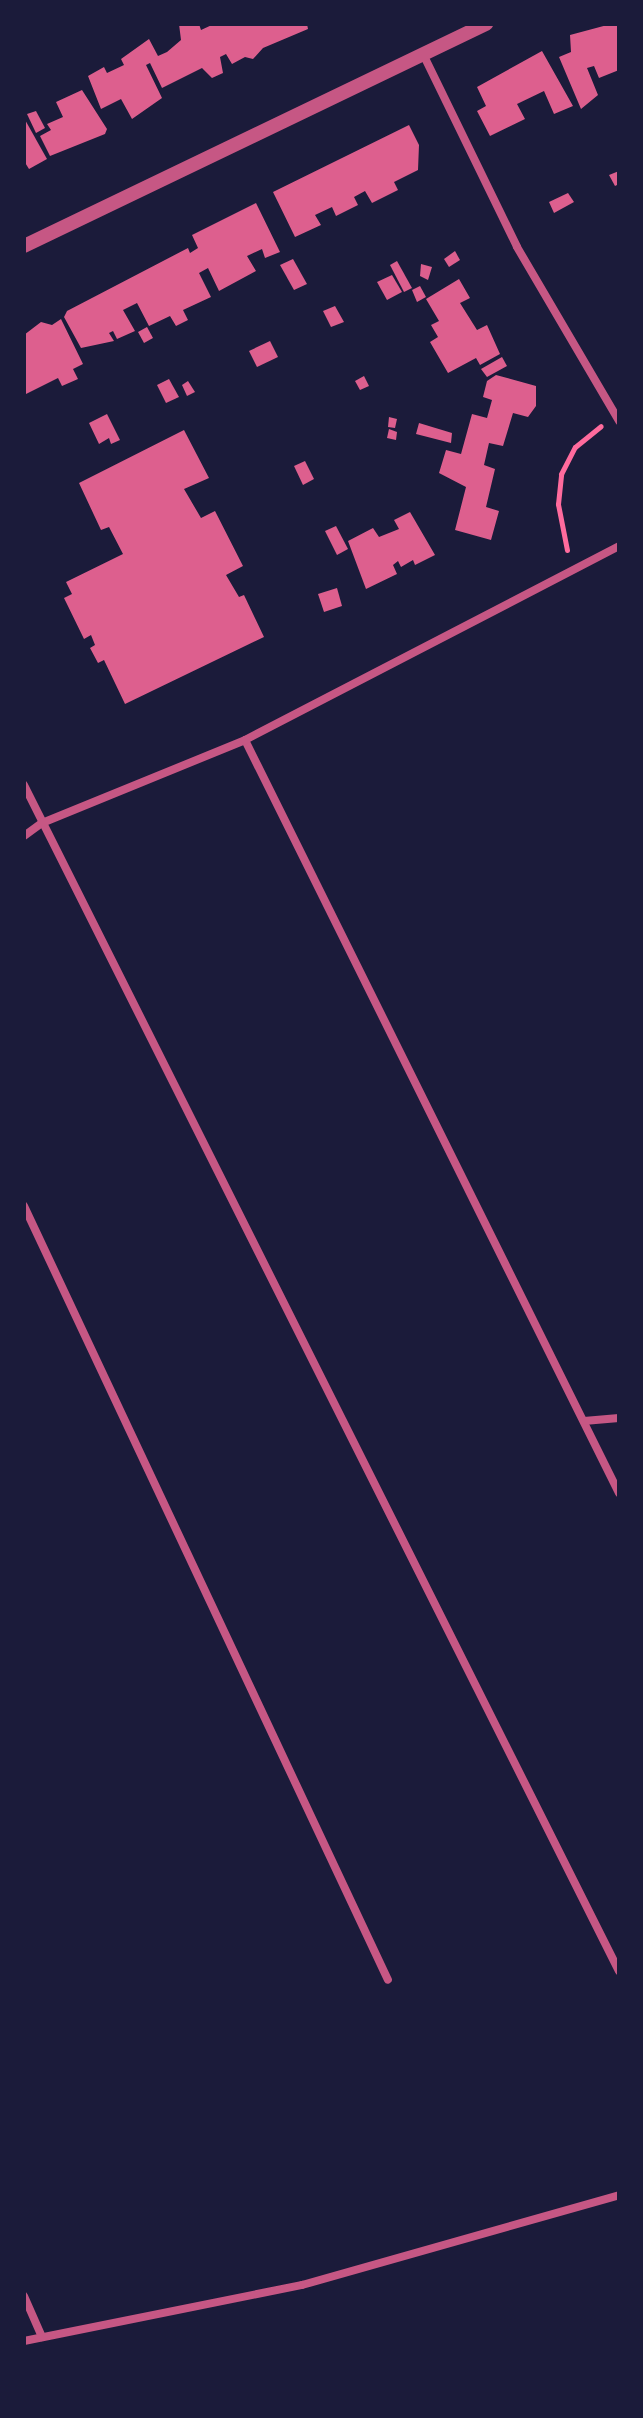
<!DOCTYPE html>
<html>
<head>
<meta charset="utf-8">
<style>
	body { margin:0 }
	#map { position:relative; width:643px; height:2418px; overflow:hidden; background:#1b1b3a; font-family:Manrope,sans-serif }
	div>[style] { position:absolute }
	[style*='--x'] { left:calc(var(--x)*1px); top:calc(var(--y)*1px); width:calc(var(--w)*1px); rotate:calc(var(--a)*1deg) }
	.building>* { inset:0; background:#dd5f8e }
	.path>* { height:5px; margin:-2.5px; padding:0 2.5px; transform-origin:2.5px; border-radius:2.5px; background:#ff6b9d }
	.minor>* { height:8px; margin:-4px; padding:0 4px; transform-origin:4px; border-radius:4px; background:#c65784 }
	.tertiary>* { height:14px; margin:-7px; padding:0 7px; transform-origin:7px; border-radius:7px; background:#c65784 }
	span { translate:-50% -50%; white-space:nowrap; text-align:center; line-height:1.15; -webkit-text-stroke:8px #1b1b3a; paint-order:stroke }
	.frame { position:absolute; inset:0; border:26px solid #1b1b3a; pointer-events:none }
</style>
</head>
<body>
<div id="map">
	<div class="building">
		<div style="clip-path:polygon(179px 24px,199px 24px,201px 30px,214px 24px,307px 24px,308px 29px,263px 48px,253px 59px,245px 57px,232px 64px,226px 54px,220px 57px,223px 73px,212px 78px,202px 68px,162px 88px,150px 63px,146px 65px,162px 98px,132px 119px,121px 99px,101px 109px,88px 76px,104px 67px,107px 73px,124px 65px,121px 59px,149px 39px,158px 56px,167px 52px,181px 40px)"></div>
		<div style="clip-path:polygon(611px 24px,619px 24px,619px 70px,599px 78px,594px 66px,587px 68px,598px 95px,581px 109px,559px 57px,571px 52px,570px 35px)"></div>
		<div style="clip-path:polygon(542px 51px,573px 106px,554px 114px,544px 91px,517px 104px,525px 119px,490px 136px,477px 111px,486px 106px,477px 87px)"></div>
		<div style="clip-path:polygon(82px 90px,107px 129px,105px 134px,50px 156px,40px 136px,51px 130px,47px 124px,63px 117px,56px 102px)"></div>
		<div style="clip-path:polygon(36px 111px,45px 128px,36px 133px,27px 114px)"></div>
		<div style="clip-path:polygon(24px 118px,47px 159px,29px 169px,24px 161px)"></div>
		<div style="clip-path:polygon(409px 125px,419px 145px,418px 170px,394px 182px,398px 190px,372px 203px,365px 191px,354px 197px,358px 205px,336px 216px,332px 207px,315px 215px,321px 225px,295px 237px,273px 192px)"></div>
		<div style="clip-path:polygon(619px 171px,619px 184px,615px 186px,609px 175px)"></div>
		<div style="clip-path:polygon(568px 193px,574px 202px,554px 213px,549px 202px)"></div>
		<div style="clip-path:polygon(256px 203px,280px 252px,265px 258px,262px 249px,247px 256px,256px 271px,219px 291px,208px 268px,199px 273px,211px 297px,183px 310px,188px 320px,176px 326px,170px 316px,149px 326px,137px 303px,123px 310px,135px 331px,117px 339px,113px 331px,109px 333px,114px 341px,81px 348px,64px 317px,67px 311px,188px 248px,190px 253px,198px 248px,192px 235px)"></div>
		<div style="clip-path:polygon(455px 251px,460px 260px,449px 267px,444px 259px)"></div>
		<div style="clip-path:polygon(293px 259px,307px 284px,294px 290px,280px 265px)"></div>
		<div style="clip-path:polygon(397px 261px,412px 288px,404px 292px,390px 265px)"></div>
		<div style="clip-path:polygon(421px 264px,432px 267px,428px 280px,420px 276px)"></div>
		<div style="clip-path:polygon(392px 275px,402px 292px,387px 300px,377px 282px)"></div>
		<div style="clip-path:polygon(459px 279px,470px 298px,460px 303px,477px 330px,487px 325px,500px 354px,480px 365px,476px 358px,448px 373px,430px 342px,438px 337px,431px 325px,439px 321px,426px 299px)"></div>
		<div style="clip-path:polygon(420px 286px,426px 297px,417px 302px,412px 290px)"></div>
		<div style="clip-path:polygon(335px 306px,344px 322px,331px 327px,323px 311px)"></div>
		<div style="clip-path:polygon(61px 319px,83px 364px,73px 369px,78px 379px,62px 386px,58px 378px,24px 395px,24px 335px,41px 322px,52px 325px)"></div>
		<div style="clip-path:polygon(147px 327px,153px 338px,144px 343px,138px 332px)"></div>
		<div style="clip-path:polygon(270px 341px,278px 357px,257px 367px,249px 351px)"></div>
		<div style="clip-path:polygon(502px 357px,507px 366px,487px 377px,481px 369px)"></div>
		<div style="clip-path:polygon(496px 375px,536px 386px,536px 406px,528px 417px,513px 413px,503px 446px,489px 443px,484px 465px,495px 469px,486px 507px,499px 511px,491px 540px,455px 530px,466px 487px,439px 473px,446px 450px,461px 454px,472px 414px,487px 418px,492px 400px,483px 397px,487px 381px)"></div>
		<div style="clip-path:polygon(364px 376px,369px 386px,360px 390px,355px 381px)"></div>
		<div style="clip-path:polygon(169px 379px,179px 397px,166px 403px,157px 385px)"></div>
		<div style="clip-path:polygon(188px 381px,195px 392px,187px 396px,182px 385px)"></div>
		<div style="clip-path:polygon(107px 414px,120px 440px,111px 444px,109px 438px,99px 444px,89px 423px)"></div>
		<div style="clip-path:polygon(389px 417px,397px 419px,395px 428px,388px 427px)"></div>
		<div style="clip-path:polygon(419px 423px,452px 433px,451px 443px,416px 434px)"></div>
		<div style="clip-path:polygon(389px 429px,397px 432px,396px 440px,387px 438px)"></div>
		<div style="clip-path:polygon(184px 430px,209px 478px,184px 489px,201px 518px,215px 511px,243px 566px,226px 575px,239px 597px,244px 595px,264px 637px,125px 704px,104px 660px,98px 663px,90px 648px,95px 645px,91px 635px,84px 639px,64px 598px,72px 594px,66px 582px,123px 554px,109px 527px,101px 530px,79px 483px)"></div>
		<div style="clip-path:polygon(305px 461px,314px 479px,303px 485px,294px 466px)"></div>
		<div style="clip-path:polygon(410px 512px,435px 555px,415px 565px,413px 560px,401px 567px,398px 561px,393px 565px,397px 574px,366px 589px,348px 541px,373px 528px,379px 537px,399px 529px,394px 520px)"></div>
		<div style="clip-path:polygon(336px 526px,348px 549px,337px 555px,325px 531px)"></div>
		<div style="clip-path:polygon(337px 588px,342px 606px,324px 612px,318px 594px)"></div>
	</div>
	<div class="path">
		<div style="--x:567;--y:550;--w:47;--a:-101.1"></div>
		<div style="--x:558;--y:504;--w:30;--a:-84"></div>
		<div style="--x:561;--y:474;--w:30;--a:-63"></div>
		<div style="--x:575;--y:447;--w:33;--a:-39"></div>
	</div>
	<div class="minor">
		<div style="--x:424;--y:56;--w:212;--a:64"></div>
		<div style="--x:517;--y:247;--w:202;--a:59.6"></div>
		<div style="--x:245;--y:740;--w:841;--a:63.59"></div>
		<div style="--x:24;--y:785;--w:1327;--a:63.36"></div>
		<div style="--x:24;--y:836;--w:22;--a:-36"></div>
		<div style="--x:42;--y:823;--w:219;--a:-22.2"></div>
		<div style="--x:245;--y:740;--w:421;--a:-27.4"></div>
		<div style="--x:24;--y:1206;--w:855;--a:64.81"></div>
		<div style="--x:584;--y:1421;--w:35;--a:-5"></div>
		<div style="--x:24;--y:2296;--w:45;--a:66.3"></div>
		<div style="--x:24;--y:2341;--w:284;--a:-11.4"></div>
		<div style="--x:302;--y:2285;--w:330;--a:-15.8"></div>
	</div>
	<div class="tertiary">
		<div style="--x:24;--y:246;--w:513;--a:-25.67"></div>
	</div>
	<div class="frame"></div>
</div>
</body>
</html>
